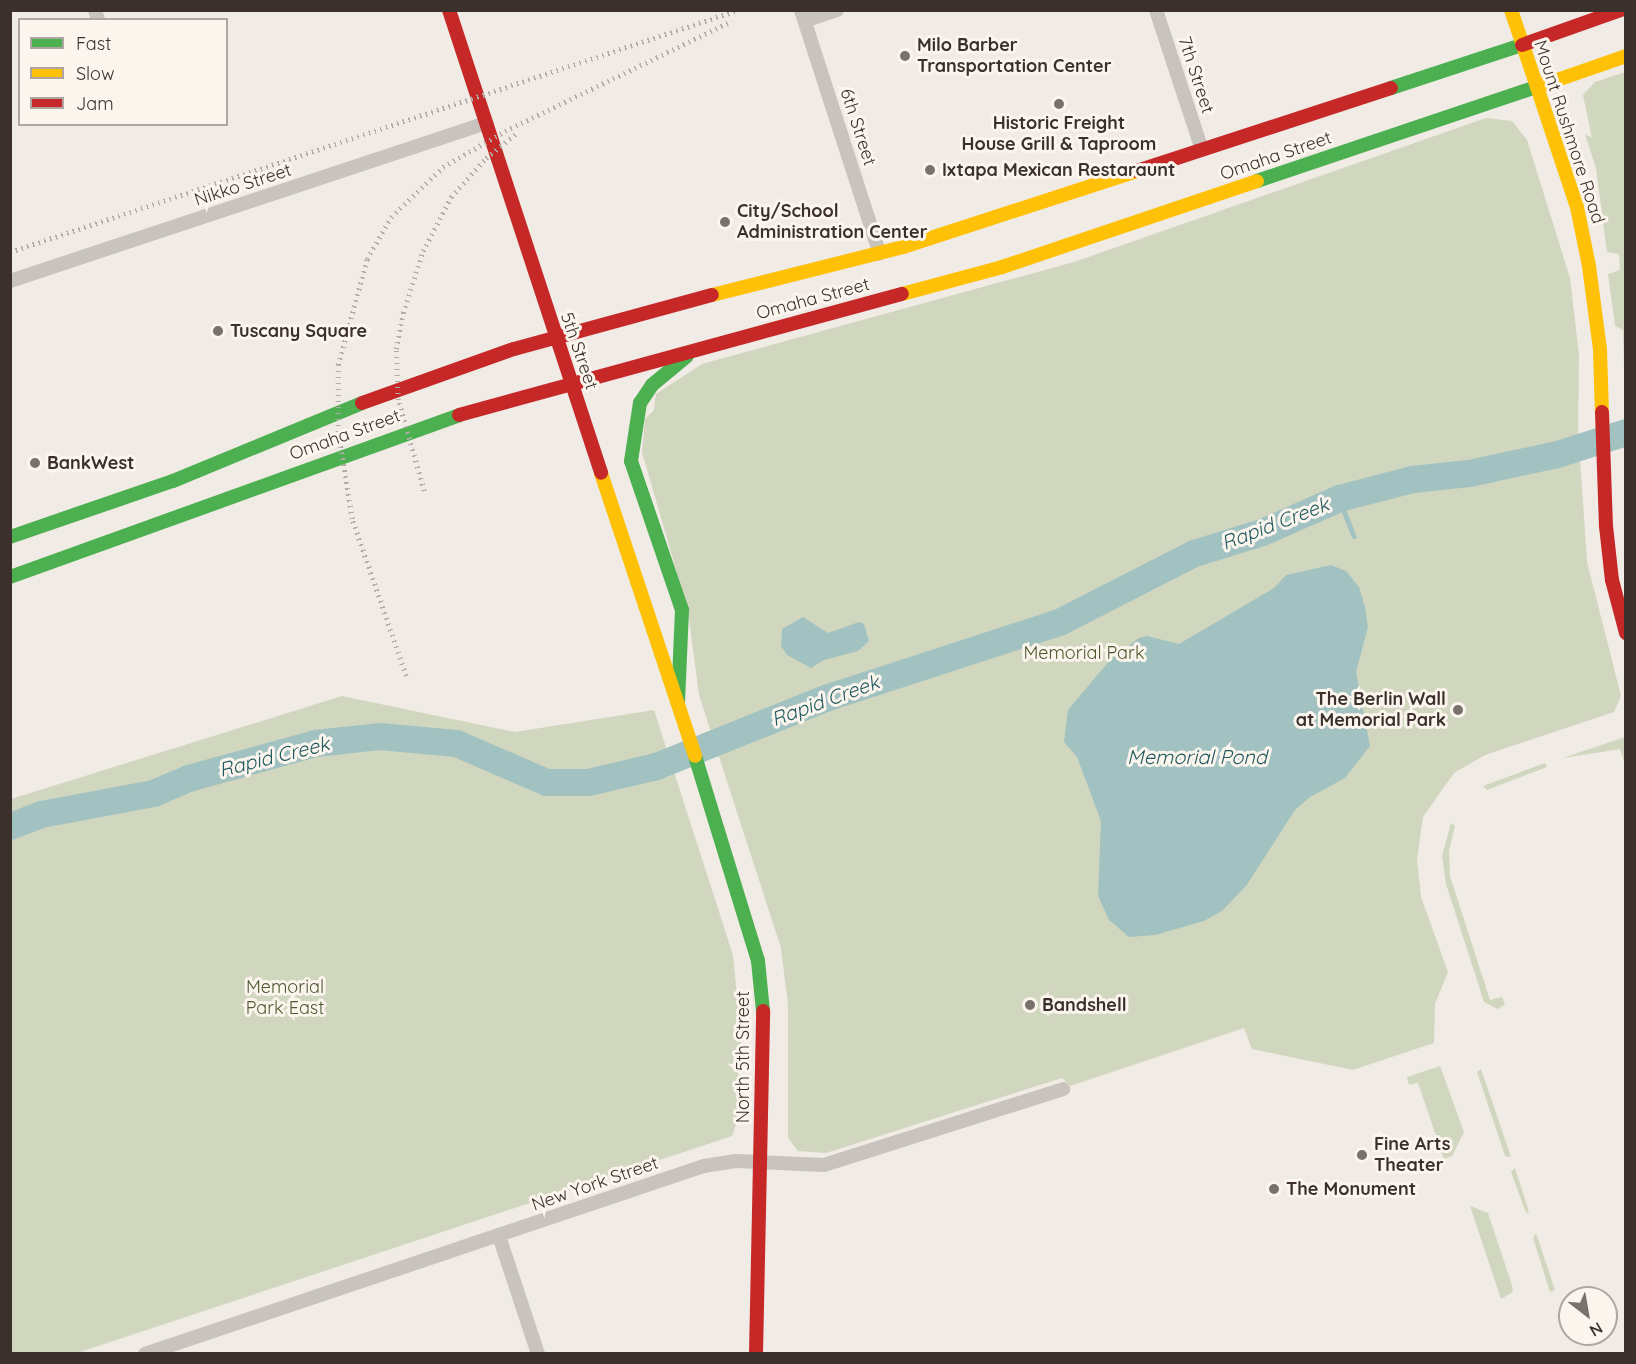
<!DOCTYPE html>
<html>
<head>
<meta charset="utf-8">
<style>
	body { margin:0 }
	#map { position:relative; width:1636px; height:1364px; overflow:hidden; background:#f0ebe5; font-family:Quicksand,sans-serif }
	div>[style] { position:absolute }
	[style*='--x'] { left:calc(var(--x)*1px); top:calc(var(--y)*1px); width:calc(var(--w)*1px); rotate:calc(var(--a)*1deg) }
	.green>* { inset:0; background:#d1d6bf }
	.water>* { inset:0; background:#a1c2c1 }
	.stream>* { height:4.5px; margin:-2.25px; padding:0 2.25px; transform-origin:2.25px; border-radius:2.25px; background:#a1c2c1 }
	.river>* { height:27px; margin:-13.5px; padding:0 13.5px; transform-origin:13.5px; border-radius:13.5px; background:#a1c2c1 }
	.street>* { height:14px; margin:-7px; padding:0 7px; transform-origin:7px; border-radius:7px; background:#c9c3be }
	.fast>* { height:14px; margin:-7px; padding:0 7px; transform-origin:7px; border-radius:7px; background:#4caf50 }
	.slow>* { height:14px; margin:-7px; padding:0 7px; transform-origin:7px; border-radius:7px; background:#ffc107 }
	.jam>* { height:14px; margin:-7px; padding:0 7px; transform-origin:7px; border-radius:7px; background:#c62828 }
	.rail>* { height:4.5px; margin-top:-2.25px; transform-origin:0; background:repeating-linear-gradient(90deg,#b1aca8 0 1.5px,transparent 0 6px) }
	.dots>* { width:16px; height:16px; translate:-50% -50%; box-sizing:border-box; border:3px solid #fbf5ee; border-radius:50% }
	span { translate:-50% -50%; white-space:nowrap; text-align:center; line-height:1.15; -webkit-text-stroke:6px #fbf5ee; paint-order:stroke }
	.poi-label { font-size:18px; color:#3b302b; font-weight:700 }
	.left { translate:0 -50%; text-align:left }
	.right { translate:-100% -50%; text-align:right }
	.street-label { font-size:18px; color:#3b302b }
	.park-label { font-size:18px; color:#4a5a2e }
	.water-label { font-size:20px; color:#1f5a5e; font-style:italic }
	.frame { position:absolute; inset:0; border:12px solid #3b302b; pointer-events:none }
	.legend { position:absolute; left:18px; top:18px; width:210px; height:108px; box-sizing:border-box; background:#fbf5ee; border:2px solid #aea6a0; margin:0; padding:8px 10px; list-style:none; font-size:18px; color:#3b302b }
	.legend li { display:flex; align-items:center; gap:12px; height:30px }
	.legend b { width:30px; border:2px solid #aea6a0 }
	.north { position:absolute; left:1558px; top:1286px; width:60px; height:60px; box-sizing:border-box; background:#fbf5ee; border:2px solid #aea6a0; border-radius:50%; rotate:149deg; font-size:16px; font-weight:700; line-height:24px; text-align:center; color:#3b302b }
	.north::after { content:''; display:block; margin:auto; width:21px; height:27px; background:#7a716c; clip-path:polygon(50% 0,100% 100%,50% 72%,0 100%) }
</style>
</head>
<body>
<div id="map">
	<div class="green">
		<div style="clip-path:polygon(1625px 72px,1626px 72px,1625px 411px,1623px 330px,1615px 326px,1608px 274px,1620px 270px,1619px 254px,1607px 252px,1596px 168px,1585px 134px,1592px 138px,1583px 95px,1595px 82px)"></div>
		<div style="clip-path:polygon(1486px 118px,1512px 121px,1527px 140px,1570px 278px,1579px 355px,1578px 429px,1587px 562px,1621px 696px,1614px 712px,1485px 755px,1454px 773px,1423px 817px,1417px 859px,1421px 897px,1448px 972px,1435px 1004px,1434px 1043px,1353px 1070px,1252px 1049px,1244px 1028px,1070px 1086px,1062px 1078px,826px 1153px,798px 1151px,788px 1138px,788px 1004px,781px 948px,699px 695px,688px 611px,642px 452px,645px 419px,654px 410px,656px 394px,702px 364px,1074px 262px)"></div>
		<div style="clip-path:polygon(342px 696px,515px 732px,654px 710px,733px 955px,741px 1038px,737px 1122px,732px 1136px,77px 1353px,11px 1353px,11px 799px)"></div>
		<div style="clip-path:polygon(1625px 737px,1625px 764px,1620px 749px,1563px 758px)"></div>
		<div style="clip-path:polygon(1545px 763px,1547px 767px,1487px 790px,1483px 786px)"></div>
		<div style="clip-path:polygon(1451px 823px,1455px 826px,1449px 851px,1450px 876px,1490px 1000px,1502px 997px,1505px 1004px,1498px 1009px,1484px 1002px,1446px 884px,1442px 856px)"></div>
		<div style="clip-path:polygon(1440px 1066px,1464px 1132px,1452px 1156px,1444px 1159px,1418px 1083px,1409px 1085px,1407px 1077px)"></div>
		<div style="clip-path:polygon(1481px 1069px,1511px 1157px,1505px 1156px,1477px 1072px)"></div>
		<div style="clip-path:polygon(1515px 1168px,1529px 1212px,1526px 1213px,1511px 1172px)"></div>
		<div style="clip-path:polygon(1470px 1206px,1488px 1213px,1512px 1285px,1513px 1292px,1501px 1299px)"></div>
		<div style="clip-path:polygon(1536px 1233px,1555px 1290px,1550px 1292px,1533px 1238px)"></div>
	</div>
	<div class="water">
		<div style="clip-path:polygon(1331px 565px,1346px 571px,1359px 587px,1365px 607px,1368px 627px,1356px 672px,1370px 746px,1345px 778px,1310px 797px,1295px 810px,1246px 886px,1222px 911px,1204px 921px,1155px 935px,1129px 937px,1109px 920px,1098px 896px,1101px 821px,1077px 757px,1064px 742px,1068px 710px,1110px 660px,1139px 638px,1147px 636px,1179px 644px,1274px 588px,1286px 575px)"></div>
		<div style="clip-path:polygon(803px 617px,828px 633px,859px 622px,864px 624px,869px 641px,858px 651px,824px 660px,811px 668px,787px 655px,781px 646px,782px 629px)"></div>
	</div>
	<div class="stream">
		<div style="--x:1339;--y:498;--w:41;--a:68.5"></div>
	</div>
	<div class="river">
		<div style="--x:10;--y:826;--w:33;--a:-21"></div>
		<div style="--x:41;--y:814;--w:114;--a:-10.6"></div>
		<div style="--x:153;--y:793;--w:38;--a:-23"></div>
		<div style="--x:188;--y:778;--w:132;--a:-15.4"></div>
		<div style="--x:315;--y:743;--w:64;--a:-6.2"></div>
		<div style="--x:379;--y:736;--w:77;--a:5.2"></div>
		<div style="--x:456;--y:743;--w:98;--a:23.4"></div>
		<div style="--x:546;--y:782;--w:42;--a:0"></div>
		<div style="--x:588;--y:782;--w:70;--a:-13.2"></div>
		<div style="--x:656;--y:766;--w:185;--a:-21.9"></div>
		<div style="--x:828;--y:697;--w:243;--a:-18"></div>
		<div style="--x:1059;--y:622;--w:152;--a:-27.1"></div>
		<div style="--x:1194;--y:553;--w:71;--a:-17.2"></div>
		<div style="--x:1262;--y:532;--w:84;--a:-23.8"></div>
		<div style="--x:1339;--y:498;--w:75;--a:-14.6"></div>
		<div style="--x:1412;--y:479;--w:57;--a:-6"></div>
		<div style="--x:1469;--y:473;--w:90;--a:-12.2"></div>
		<div style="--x:1557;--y:454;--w:72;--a:-17.7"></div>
	</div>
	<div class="street">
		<div style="--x:95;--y:10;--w:10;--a:73"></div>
		<div style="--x:801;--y:10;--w:256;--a:72.1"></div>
		<div style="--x:1156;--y:10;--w:147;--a:71.8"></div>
		<div style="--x:805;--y:21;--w:34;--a:-19"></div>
		<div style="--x:10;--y:281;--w:502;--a:-18.36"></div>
		<div style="--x:499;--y:1236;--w:124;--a:71.7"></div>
		<div style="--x:145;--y:1354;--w:590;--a:-18.59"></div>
		<div style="--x:704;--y:1166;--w:32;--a:-9"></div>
		<div style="--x:736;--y:1161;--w:88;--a:2.6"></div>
		<div style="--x:824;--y:1165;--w:251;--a:-17.6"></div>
	</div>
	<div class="fast">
		<div style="--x:1391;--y:88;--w:138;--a:-18.2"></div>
		<div style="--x:1257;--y:181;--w:295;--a:-18.6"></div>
		<div style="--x:10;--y:537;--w:172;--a:-19"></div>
		<div style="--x:173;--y:481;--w:204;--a:-22.4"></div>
		<div style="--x:10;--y:577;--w:477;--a:-19.8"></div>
		<div style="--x:678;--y:702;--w:92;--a:-87.5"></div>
		<div style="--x:682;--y:610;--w:157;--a:-108.9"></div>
		<div style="--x:631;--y:461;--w:59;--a:-81.2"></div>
		<div style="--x:640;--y:403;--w:22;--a:-56"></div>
		<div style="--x:652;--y:385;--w:45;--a:-39.6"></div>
		<div style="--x:695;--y:756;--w:214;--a:72.9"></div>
		<div style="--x:758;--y:961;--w:50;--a:84.3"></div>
	</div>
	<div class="slow">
		<div style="--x:1511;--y:10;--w:81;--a:71.3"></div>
		<div style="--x:1537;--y:87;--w:94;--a:-19.2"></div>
		<div style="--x:1537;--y:87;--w:126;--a:71.6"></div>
		<div style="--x:1577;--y:207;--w:60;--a:78.5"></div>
		<div style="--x:1589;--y:266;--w:85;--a:82.5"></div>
		<div style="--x:1600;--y:350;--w:62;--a:88.2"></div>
		<div style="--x:902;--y:294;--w:104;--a:-15.1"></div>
		<div style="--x:1002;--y:267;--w:269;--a:-18.6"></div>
		<div style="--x:712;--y:295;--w:197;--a:-14.1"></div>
		<div style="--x:903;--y:247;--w:246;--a:-18"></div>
		<div style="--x:601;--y:473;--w:298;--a:71.6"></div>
	</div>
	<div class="jam">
		<div style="--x:449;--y:10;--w:487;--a:71.8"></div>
		<div style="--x:1522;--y:45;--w:105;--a:-19.5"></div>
		<div style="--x:1137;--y:171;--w:267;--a:-18.1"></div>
		<div style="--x:362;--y:403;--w:161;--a:-19.6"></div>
		<div style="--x:514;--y:349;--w:205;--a:-15.3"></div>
		<div style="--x:1602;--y:412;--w:114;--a:88"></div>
		<div style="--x:1606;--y:526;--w:54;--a:83.7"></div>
		<div style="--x:1612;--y:580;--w:55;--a:75.2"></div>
		<div style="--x:459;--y:415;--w:459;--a:-15.3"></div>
		<div style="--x:756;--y:1354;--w:343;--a:-88.8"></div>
	</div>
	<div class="rail">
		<div style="--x:10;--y:252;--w:767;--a:-18.39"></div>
		<div style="--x:424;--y:491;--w:95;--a:-105.9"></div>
		<div style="--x:398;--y:400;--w:51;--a:-92.2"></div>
		<div style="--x:396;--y:349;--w:37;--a:-79"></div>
		<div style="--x:403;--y:313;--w:65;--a:-72.1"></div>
		<div style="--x:423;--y:251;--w:61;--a:-62.6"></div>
		<div style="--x:451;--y:197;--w:52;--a:-48.1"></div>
		<div style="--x:486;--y:158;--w:41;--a:-39.1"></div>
		<div style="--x:406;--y:676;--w:166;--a:-109"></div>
		<div style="--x:352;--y:519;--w:88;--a:-99.1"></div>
		<div style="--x:338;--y:432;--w:67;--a:-90"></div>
		<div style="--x:338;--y:365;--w:110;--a:-74.7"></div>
		<div style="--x:367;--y:259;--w:48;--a:-60.3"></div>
		<div style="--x:391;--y:217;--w:72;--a:-43.9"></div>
		<div style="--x:443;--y:167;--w:72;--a:-30.1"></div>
		<div style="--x:505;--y:131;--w:252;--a:-25.9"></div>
	</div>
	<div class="dots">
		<div style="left:905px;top:56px;background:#7a716c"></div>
		<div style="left:1059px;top:104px;background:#7a716c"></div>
		<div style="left:930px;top:170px;background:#7a716c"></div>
		<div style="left:725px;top:222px;background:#7a716c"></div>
		<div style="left:218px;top:331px;background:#7a716c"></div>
		<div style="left:35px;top:463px;background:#7a716c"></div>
		<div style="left:1458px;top:710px;background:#7a716c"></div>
		<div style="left:1030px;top:1005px;background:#7a716c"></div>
		<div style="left:1362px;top:1155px;background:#7a716c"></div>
		<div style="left:1274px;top:1189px;background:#7a716c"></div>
	</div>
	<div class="poi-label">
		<span class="left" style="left:917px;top:56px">Milo Barber<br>Transportation Center</span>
		<span style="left:1059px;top:134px">Historic Freight<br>House Grill &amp; Taproom</span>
		<span class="left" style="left:942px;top:170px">Ixtapa Mexican Restaraunt</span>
		<span class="left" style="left:737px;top:222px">City/School<br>Administration Center</span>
		<span class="left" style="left:230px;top:331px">Tuscany Square</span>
		<span class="left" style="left:47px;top:463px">BankWest</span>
		<span class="right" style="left:1446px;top:710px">The Berlin Wall<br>at Memorial Park</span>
		<span class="left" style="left:1042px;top:1005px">Bandshell</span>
		<span class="left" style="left:1374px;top:1155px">Fine Arts<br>Theater</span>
		<span class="left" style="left:1286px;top:1189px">The Monument</span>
	</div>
	<div class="street-label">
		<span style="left:1196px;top:75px;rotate:72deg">7th Street</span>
		<span style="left:858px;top:127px;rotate:72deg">6th Street</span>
		<span style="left:1569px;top:132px;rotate:72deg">Mount Rushmore Road</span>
		<span style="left:1276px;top:156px;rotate:-19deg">Omaha Street</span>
		<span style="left:243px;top:185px;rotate:-18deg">Nikko Street</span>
		<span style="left:813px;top:299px;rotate:-15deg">Omaha Street</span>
		<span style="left:579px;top:351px;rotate:71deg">5th Street</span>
		<span style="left:345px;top:435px;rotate:-20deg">Omaha Street</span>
		<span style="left:743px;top:1057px;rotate:-90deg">North 5th Street</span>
		<span style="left:595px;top:1184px;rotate:-19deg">New York Street</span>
	</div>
	<div class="park-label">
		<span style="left:1084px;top:653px">Memorial Park</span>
		<span style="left:285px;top:998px">Memorial<br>Park East</span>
	</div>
	<div class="water-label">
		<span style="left:1275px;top:523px;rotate:-21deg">Rapid Creek</span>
		<span style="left:825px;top:700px;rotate:-20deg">Rapid Creek</span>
		<span style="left:274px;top:756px;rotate:-14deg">Rapid Creek</span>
		<span style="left:1197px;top:756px">Memorial Pond</span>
	</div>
	<div class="frame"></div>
	<ul class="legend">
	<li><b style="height:8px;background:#4caf50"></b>Fast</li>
	<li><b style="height:8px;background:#ffc107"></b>Slow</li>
	<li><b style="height:8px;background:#c62828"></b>Jam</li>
	</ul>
	<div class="north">N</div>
</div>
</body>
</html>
